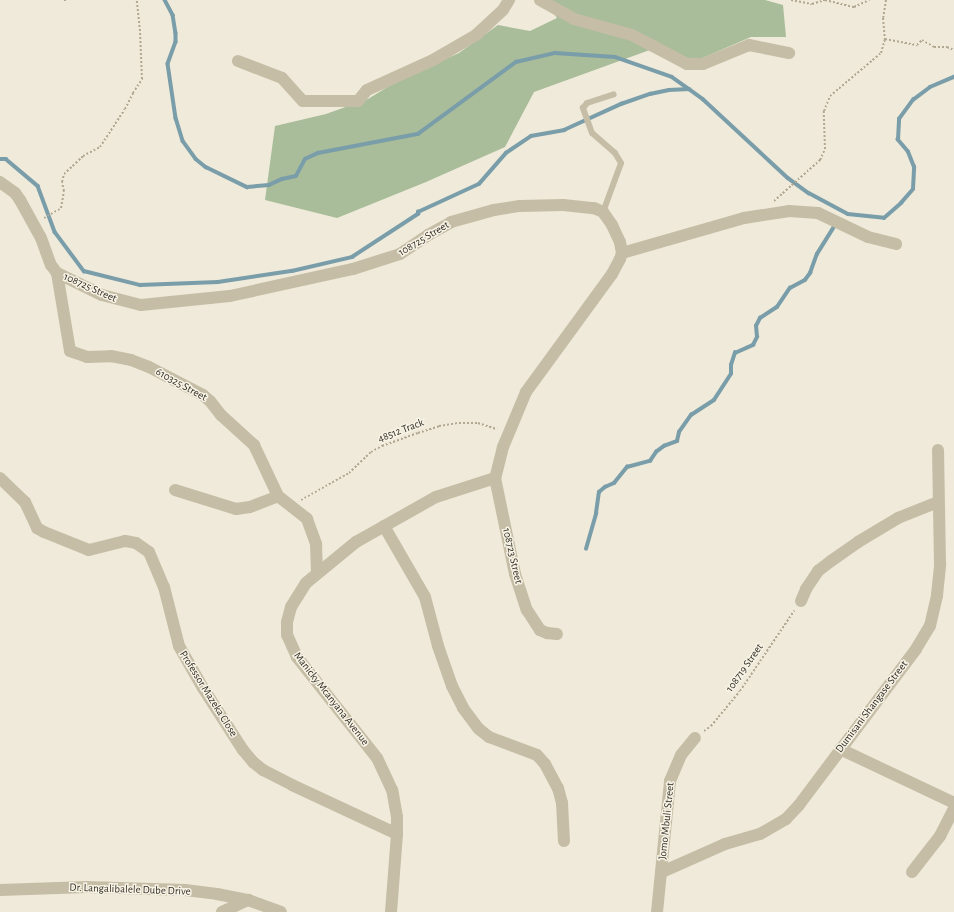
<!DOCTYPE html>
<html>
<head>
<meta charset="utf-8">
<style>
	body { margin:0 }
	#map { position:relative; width:954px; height:912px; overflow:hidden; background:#efead9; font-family:"Alegreya Sans",sans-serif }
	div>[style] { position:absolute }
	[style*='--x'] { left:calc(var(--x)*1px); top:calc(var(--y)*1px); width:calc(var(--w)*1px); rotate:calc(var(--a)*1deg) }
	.green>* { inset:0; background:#a9bd9a }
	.stream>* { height:3.5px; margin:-1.75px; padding:0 1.75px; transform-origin:1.75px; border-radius:1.75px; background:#7a9daa }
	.path>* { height:2px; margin-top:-1px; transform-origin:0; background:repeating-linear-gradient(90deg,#b2a790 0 2px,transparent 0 4px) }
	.lane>* { height:6px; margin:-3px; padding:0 3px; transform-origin:3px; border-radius:3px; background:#c6bda6 }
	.street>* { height:12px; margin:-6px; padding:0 6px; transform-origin:6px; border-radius:6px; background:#c6bda6 }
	span { translate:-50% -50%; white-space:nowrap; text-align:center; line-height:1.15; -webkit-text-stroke:3px #f7f3e5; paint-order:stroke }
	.street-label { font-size:11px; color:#332d26 }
</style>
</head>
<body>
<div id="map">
	<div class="green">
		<div style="clip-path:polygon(545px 0,765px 0,783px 5px,786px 37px,751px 37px,691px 63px,658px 47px,534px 92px,505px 147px,426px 182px,337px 218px,265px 200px,275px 126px,326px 114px,368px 99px,399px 80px,459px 53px,498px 25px,530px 31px,557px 18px)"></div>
	</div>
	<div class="stream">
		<div style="--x:165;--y:0;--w:17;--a:62"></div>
		<div style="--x:173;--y:15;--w:18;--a:81"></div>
		<div style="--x:176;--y:33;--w:9;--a:90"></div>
		<div style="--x:176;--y:42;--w:23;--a:110"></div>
		<div style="--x:168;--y:64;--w:55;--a:81.6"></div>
		<div style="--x:176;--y:118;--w:24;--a:73"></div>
		<div style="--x:183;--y:141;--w:22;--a:54"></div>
		<div style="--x:196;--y:159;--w:13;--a:39"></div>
		<div style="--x:206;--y:167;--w:46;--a:26"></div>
		<div style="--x:247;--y:187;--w:22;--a:-5"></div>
		<div style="--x:269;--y:185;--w:14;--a:-25"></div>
		<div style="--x:282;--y:179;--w:14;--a:-12"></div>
		<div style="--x:296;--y:176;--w:19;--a:-62"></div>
		<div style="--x:305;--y:159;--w:14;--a:-25"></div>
		<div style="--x:318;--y:153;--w:102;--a:-10.8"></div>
		<div style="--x:418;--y:134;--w:122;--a:-36.3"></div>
		<div style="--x:516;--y:62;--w:40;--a:-13"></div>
		<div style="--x:555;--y:53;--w:60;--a:3.8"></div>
		<div style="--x:615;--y:57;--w:60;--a:19.3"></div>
		<div style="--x:672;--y:77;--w:21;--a:35"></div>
		<div style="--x:0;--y:159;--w:6;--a:0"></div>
		<div style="--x:6;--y:159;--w:42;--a:40.2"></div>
		<div style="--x:38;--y:186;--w:49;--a:69.7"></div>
		<div style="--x:55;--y:232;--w:49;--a:53.4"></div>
		<div style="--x:84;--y:271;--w:58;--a:14"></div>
		<div style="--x:140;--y:285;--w:78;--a:-2.2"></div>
		<div style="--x:218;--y:282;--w:75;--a:-8.5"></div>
		<div style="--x:292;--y:271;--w:62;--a:-13.1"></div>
		<div style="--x:352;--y:257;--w:79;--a:-33.1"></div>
		<div style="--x:418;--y:214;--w:2;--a:-90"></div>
		<div style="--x:418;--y:212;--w:67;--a:-24.7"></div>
		<div style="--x:479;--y:184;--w:41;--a:-48.9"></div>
		<div style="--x:506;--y:153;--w:30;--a:-34"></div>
		<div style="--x:531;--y:136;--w:34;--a:-10"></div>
		<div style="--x:564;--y:130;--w:63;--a:-24.5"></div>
		<div style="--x:621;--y:104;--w:31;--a:-19"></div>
		<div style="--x:650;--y:94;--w:19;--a:-12"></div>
		<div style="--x:669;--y:90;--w:20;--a:-3"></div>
		<div style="--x:689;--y:89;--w:17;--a:36"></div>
		<div style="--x:703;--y:99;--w:116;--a:42.9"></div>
		<div style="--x:788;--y:178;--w:26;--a:36"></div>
		<div style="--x:809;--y:193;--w:44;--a:28.3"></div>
		<div style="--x:848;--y:214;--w:36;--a:6"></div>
		<div style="--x:884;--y:218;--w:23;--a:-41"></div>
		<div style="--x:901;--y:203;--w:18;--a:-49"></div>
		<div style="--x:913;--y:189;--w:22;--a:-87"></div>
		<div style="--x:914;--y:167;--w:16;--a:-112"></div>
		<div style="--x:908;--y:152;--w:16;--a:-130"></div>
		<div style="--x:898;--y:140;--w:21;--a:-87"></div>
		<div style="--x:899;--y:119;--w:24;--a:-54"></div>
		<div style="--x:913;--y:100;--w:21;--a:-37"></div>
		<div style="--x:930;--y:87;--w:26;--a:-23"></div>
		<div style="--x:586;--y:549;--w:37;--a:-74"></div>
		<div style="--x:596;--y:513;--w:21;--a:-82"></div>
		<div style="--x:599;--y:492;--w:8;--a:-40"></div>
		<div style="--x:605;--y:487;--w:10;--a:-24"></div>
		<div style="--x:614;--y:483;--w:21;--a:-51"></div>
		<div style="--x:627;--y:467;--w:24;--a:-15"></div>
		<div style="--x:650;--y:461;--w:11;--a:-56"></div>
		<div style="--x:656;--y:452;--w:10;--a:-37"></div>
		<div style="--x:664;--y:446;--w:14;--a:-21"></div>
		<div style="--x:677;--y:441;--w:9;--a:-77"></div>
		<div style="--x:679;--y:432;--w:21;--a:-55"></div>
		<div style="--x:691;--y:415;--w:27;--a:-33"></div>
		<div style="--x:714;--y:400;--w:31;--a:-57"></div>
		<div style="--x:731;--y:374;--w:9;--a:-90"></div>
		<div style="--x:731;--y:365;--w:13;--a:-72"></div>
		<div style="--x:735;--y:353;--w:20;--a:-24"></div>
		<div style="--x:753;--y:345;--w:9;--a:-63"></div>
		<div style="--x:757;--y:337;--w:11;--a:-95"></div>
		<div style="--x:756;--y:326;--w:9;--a:-63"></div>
		<div style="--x:760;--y:318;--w:20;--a:-33"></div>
		<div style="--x:777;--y:307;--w:23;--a:-56"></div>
		<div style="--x:790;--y:288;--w:17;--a:-28"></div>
		<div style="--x:805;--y:280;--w:9;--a:-54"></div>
		<div style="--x:810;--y:273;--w:20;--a:-70"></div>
		<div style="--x:817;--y:254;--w:31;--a:-58"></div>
	</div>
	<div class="path">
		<div style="--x:791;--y:0;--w:21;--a:11"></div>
		<div style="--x:812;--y:4;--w:14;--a:-17"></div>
		<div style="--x:825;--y:0;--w:30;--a:14"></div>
		<div style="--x:854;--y:7;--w:17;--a:-25"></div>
		<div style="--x:886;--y:0;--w:18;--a:99"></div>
		<div style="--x:883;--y:18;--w:21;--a:85"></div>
		<div style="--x:885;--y:39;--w:33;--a:11"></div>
		<div style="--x:917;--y:45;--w:7;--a:-45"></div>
		<div style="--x:922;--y:40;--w:14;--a:30"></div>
		<div style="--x:934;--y:47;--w:13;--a:0"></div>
		<div style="--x:947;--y:47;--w:8;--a:23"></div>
		<div style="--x:65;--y:1;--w:1;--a:-90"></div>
		<div style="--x:774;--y:201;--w:62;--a:-41.7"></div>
		<div style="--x:820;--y:160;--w:12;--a:-66"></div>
		<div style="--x:825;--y:149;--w:38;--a:-92"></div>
		<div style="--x:824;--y:111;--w:16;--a:-68"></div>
		<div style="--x:830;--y:96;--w:67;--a:-40.1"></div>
		<div style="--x:881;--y:53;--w:15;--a:-74"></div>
		<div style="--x:44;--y:218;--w:20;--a:-30"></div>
		<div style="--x:61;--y:208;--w:17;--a:-80"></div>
		<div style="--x:64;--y:191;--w:9;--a:-103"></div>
		<div style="--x:62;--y:182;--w:8;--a:-76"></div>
		<div style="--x:64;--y:174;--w:26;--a:-43"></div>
		<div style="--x:83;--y:156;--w:19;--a:-28"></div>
		<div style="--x:100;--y:147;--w:45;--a:-56.7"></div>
		<div style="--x:125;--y:109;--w:18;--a:-63"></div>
		<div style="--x:133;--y:93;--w:17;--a:-57"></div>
		<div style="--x:142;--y:79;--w:48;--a:-92.4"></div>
		<div style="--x:140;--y:31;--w:31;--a:-96"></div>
		<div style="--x:301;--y:500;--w:55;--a:-29.4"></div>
		<div style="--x:349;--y:473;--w:30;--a:-44"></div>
		<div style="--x:371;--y:452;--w:13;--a:-29"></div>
		<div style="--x:382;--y:446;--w:38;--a:-20"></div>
		<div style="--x:418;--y:433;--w:22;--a:-18"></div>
		<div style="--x:439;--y:426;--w:20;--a:-9"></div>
		<div style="--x:459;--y:423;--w:19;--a:0"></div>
		<div style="--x:478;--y:423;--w:20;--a:18"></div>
		<div style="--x:704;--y:731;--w:9;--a:-36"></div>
		<div style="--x:711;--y:726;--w:45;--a:-50.4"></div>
		<div style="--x:740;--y:691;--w:97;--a:-56"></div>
	</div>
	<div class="lane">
		<div style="--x:603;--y:212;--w:52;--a:-69.8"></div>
		<div style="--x:621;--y:163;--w:12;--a:-121"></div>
		<div style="--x:615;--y:153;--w:30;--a:-139"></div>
		<div style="--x:592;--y:133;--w:27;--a:-110"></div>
		<div style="--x:583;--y:108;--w:6;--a:-51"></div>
		<div style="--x:587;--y:103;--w:28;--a:-18"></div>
	</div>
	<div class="street">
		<div style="--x:540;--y:0;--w:39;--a:29"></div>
		<div style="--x:574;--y:19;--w:60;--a:15.4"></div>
		<div style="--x:632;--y:35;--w:62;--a:27.8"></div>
		<div style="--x:687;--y:64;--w:16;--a:0"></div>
		<div style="--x:703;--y:64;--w:50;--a:-22.4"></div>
		<div style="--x:749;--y:45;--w:41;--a:11.3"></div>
		<div style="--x:238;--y:61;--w:47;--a:21.1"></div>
		<div style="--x:282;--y:78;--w:31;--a:48"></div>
		<div style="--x:303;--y:101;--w:55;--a:0"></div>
		<div style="--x:358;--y:101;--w:14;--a:-51"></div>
		<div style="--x:367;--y:90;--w:72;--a:-24.4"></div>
		<div style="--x:433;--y:60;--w:50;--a:-30.2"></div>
		<div style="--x:476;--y:35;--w:37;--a:-43"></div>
		<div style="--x:503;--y:10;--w:12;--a:-59"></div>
		<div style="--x:0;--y:182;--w:19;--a:36"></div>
		<div style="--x:15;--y:193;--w:9;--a:54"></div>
		<div style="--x:20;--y:200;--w:43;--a:61.1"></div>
		<div style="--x:41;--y:238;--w:29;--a:70"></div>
		<div style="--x:51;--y:265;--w:10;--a:53"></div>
		<div style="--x:57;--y:273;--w:50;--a:26.1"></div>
		<div style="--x:102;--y:295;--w:40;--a:14.4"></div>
		<div style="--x:141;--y:305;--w:89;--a:-5.8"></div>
		<div style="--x:230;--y:296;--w:126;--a:-12.4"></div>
		<div style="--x:353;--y:269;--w:49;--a:-17.7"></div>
		<div style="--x:400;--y:254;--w:34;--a:-34"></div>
		<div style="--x:428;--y:235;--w:26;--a:-29"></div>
		<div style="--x:451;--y:222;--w:45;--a:-15.6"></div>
		<div style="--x:494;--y:210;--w:26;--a:-9"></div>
		<div style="--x:520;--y:206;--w:43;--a:-1.3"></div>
		<div style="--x:563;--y:205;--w:31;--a:6"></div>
		<div style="--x:594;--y:208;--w:10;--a:24"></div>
		<div style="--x:603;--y:212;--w:16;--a:55"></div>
		<div style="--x:612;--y:225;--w:19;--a:65"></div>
		<div style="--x:620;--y:242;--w:11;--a:80"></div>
		<div style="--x:622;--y:253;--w:6;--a:108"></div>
		<div style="--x:620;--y:259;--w:17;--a:118"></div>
		<div style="--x:612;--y:274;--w:146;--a:126.1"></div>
		<div style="--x:526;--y:392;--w:60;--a:112.7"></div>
		<div style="--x:503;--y:447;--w:32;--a:104"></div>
		<div style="--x:495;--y:478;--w:98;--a:78.2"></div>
		<div style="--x:515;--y:574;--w:38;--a:72"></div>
		<div style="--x:527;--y:610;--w:24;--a:57"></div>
		<div style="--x:540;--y:630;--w:8;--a:23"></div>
		<div style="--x:547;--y:633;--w:10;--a:6"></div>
		<div style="--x:622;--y:253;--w:127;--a:-16"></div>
		<div style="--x:744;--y:218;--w:46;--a:-8.8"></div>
		<div style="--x:789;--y:211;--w:29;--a:4"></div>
		<div style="--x:818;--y:213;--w:55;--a:25.6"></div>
		<div style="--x:868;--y:237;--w:29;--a:14"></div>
		<div style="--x:57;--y:273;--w:79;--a:80.5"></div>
		<div style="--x:70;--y:351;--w:18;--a:19"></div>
		<div style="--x:87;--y:357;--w:24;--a:-2"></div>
		<div style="--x:111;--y:356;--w:20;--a:11"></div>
		<div style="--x:131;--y:360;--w:19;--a:21"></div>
		<div style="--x:149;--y:367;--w:61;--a:27.4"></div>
		<div style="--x:203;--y:395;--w:9;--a:41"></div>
		<div style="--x:210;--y:401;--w:18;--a:52"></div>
		<div style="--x:221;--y:415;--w:45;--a:42.3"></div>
		<div style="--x:254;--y:445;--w:56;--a:64.8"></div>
		<div style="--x:278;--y:496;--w:37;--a:38"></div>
		<div style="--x:307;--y:519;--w:27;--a:70"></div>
		<div style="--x:316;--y:544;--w:29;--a:88"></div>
		<div style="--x:0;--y:478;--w:35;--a:44"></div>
		<div style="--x:25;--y:502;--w:29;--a:65"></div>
		<div style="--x:37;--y:528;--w:8;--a:30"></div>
		<div style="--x:44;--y:532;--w:48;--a:21.8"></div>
		<div style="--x:89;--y:550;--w:37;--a:-14"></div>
		<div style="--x:125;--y:541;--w:11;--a:10"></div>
		<div style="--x:136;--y:543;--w:16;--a:35"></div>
		<div style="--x:149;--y:552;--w:38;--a:67"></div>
		<div style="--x:164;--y:587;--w:61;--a:75.7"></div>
		<div style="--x:179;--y:646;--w:48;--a:60.3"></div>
		<div style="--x:203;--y:688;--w:74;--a:57.2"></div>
		<div style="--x:243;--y:750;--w:16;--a:50"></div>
		<div style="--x:253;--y:762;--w:13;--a:39"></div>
		<div style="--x:263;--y:770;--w:33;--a:27"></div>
		<div style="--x:292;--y:785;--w:116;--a:25"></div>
		<div style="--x:175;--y:490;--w:64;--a:17.3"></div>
		<div style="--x:236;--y:509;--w:14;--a:-8"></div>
		<div style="--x:250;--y:507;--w:30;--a:-21"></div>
		<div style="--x:384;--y:526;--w:82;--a:60"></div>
		<div style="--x:425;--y:597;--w:51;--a:75.1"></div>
		<div style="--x:438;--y:646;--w:42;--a:70.7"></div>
		<div style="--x:452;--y:686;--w:25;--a:63"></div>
		<div style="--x:463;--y:708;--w:26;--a:53"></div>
		<div style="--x:479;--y:729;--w:13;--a:39"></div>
		<div style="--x:489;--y:737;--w:51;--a:20.6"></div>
		<div style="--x:537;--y:755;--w:12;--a:48"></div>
		<div style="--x:545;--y:764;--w:27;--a:62"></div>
		<div style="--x:558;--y:788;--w:16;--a:75"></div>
		<div style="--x:562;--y:803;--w:38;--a:87"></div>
		<div style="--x:801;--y:601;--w:13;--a:-67"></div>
		<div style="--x:806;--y:589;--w:22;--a:-56"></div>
		<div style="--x:818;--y:571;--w:16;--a:-38"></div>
		<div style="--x:831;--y:561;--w:33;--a:-35"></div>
		<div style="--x:858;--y:542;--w:47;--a:-31"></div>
		<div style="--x:898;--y:518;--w:43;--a:-21.8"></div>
		<div style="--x:840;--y:749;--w:126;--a:25.3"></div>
		<div style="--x:662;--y:872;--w:69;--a:-24"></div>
		<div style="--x:725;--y:844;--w:36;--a:-16"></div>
		<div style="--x:760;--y:834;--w:30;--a:-30"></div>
		<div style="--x:786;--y:819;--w:19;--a:-47"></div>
		<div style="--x:799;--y:805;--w:195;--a:-53.1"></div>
		<div style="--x:916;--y:649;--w:27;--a:-59"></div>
		<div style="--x:930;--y:626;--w:32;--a:-77"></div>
		<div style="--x:937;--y:595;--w:31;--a:-84"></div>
		<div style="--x:940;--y:564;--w:114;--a:-91"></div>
		<div style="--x:912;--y:872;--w:46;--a:-52.1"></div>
		<div style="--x:940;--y:836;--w:30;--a:-63"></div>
		<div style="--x:0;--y:890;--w:87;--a:-2"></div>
		<div style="--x:87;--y:887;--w:98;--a:1.8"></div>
		<div style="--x:185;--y:890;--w:32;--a:7"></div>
		<div style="--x:217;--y:894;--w:32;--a:11"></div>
		<div style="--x:248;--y:900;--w:35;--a:20"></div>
		<div style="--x:222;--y:912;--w:29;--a:-25"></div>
		<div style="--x:391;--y:912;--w:78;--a:-85.6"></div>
		<div style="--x:397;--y:834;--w:17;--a:-90"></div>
		<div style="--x:397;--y:817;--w:27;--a:-100"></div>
		<div style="--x:392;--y:790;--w:35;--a:-115"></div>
		<div style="--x:377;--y:758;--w:129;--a:-128.4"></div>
		<div style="--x:297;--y:657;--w:24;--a:-114"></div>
		<div style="--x:287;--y:635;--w:13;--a:-90"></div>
		<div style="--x:287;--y:622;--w:16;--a:-75"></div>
		<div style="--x:291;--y:607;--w:28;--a:-58"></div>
		<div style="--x:306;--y:583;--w:65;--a:-39.4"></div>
		<div style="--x:356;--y:542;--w:92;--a:-29.4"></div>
		<div style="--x:436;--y:497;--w:62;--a:-17.9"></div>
		<div style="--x:657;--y:912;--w:132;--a:-84.3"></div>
		<div style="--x:670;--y:781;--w:28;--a:-67"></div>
		<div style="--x:681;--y:755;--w:22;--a:-51"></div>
	</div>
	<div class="street-label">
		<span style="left:424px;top:239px;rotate:-31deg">108725 Street</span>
		<span style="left:90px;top:288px;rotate:24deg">108725 Street</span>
		<span style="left:181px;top:385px;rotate:29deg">610325 Street</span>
		<span style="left:401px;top:431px;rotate:-21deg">48512 Track</span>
		<span style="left:512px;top:556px;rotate:77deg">108723 Street</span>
		<span style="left:745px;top:668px;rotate:-55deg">108719 Street</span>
		<span style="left:208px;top:694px;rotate:58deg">Professor Mazeka Close</span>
		<span style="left:331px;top:699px;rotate:52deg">Manicky Mcanyana Avenue</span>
		<span style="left:872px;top:707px;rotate:-53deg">Dumisani Shangase Street</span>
		<span style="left:667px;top:821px;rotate:-84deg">Jomo Mbuli Street</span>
		<span style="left:130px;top:890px;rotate:2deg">Dr. Langalibalele Dube Drive</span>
	</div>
</div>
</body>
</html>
